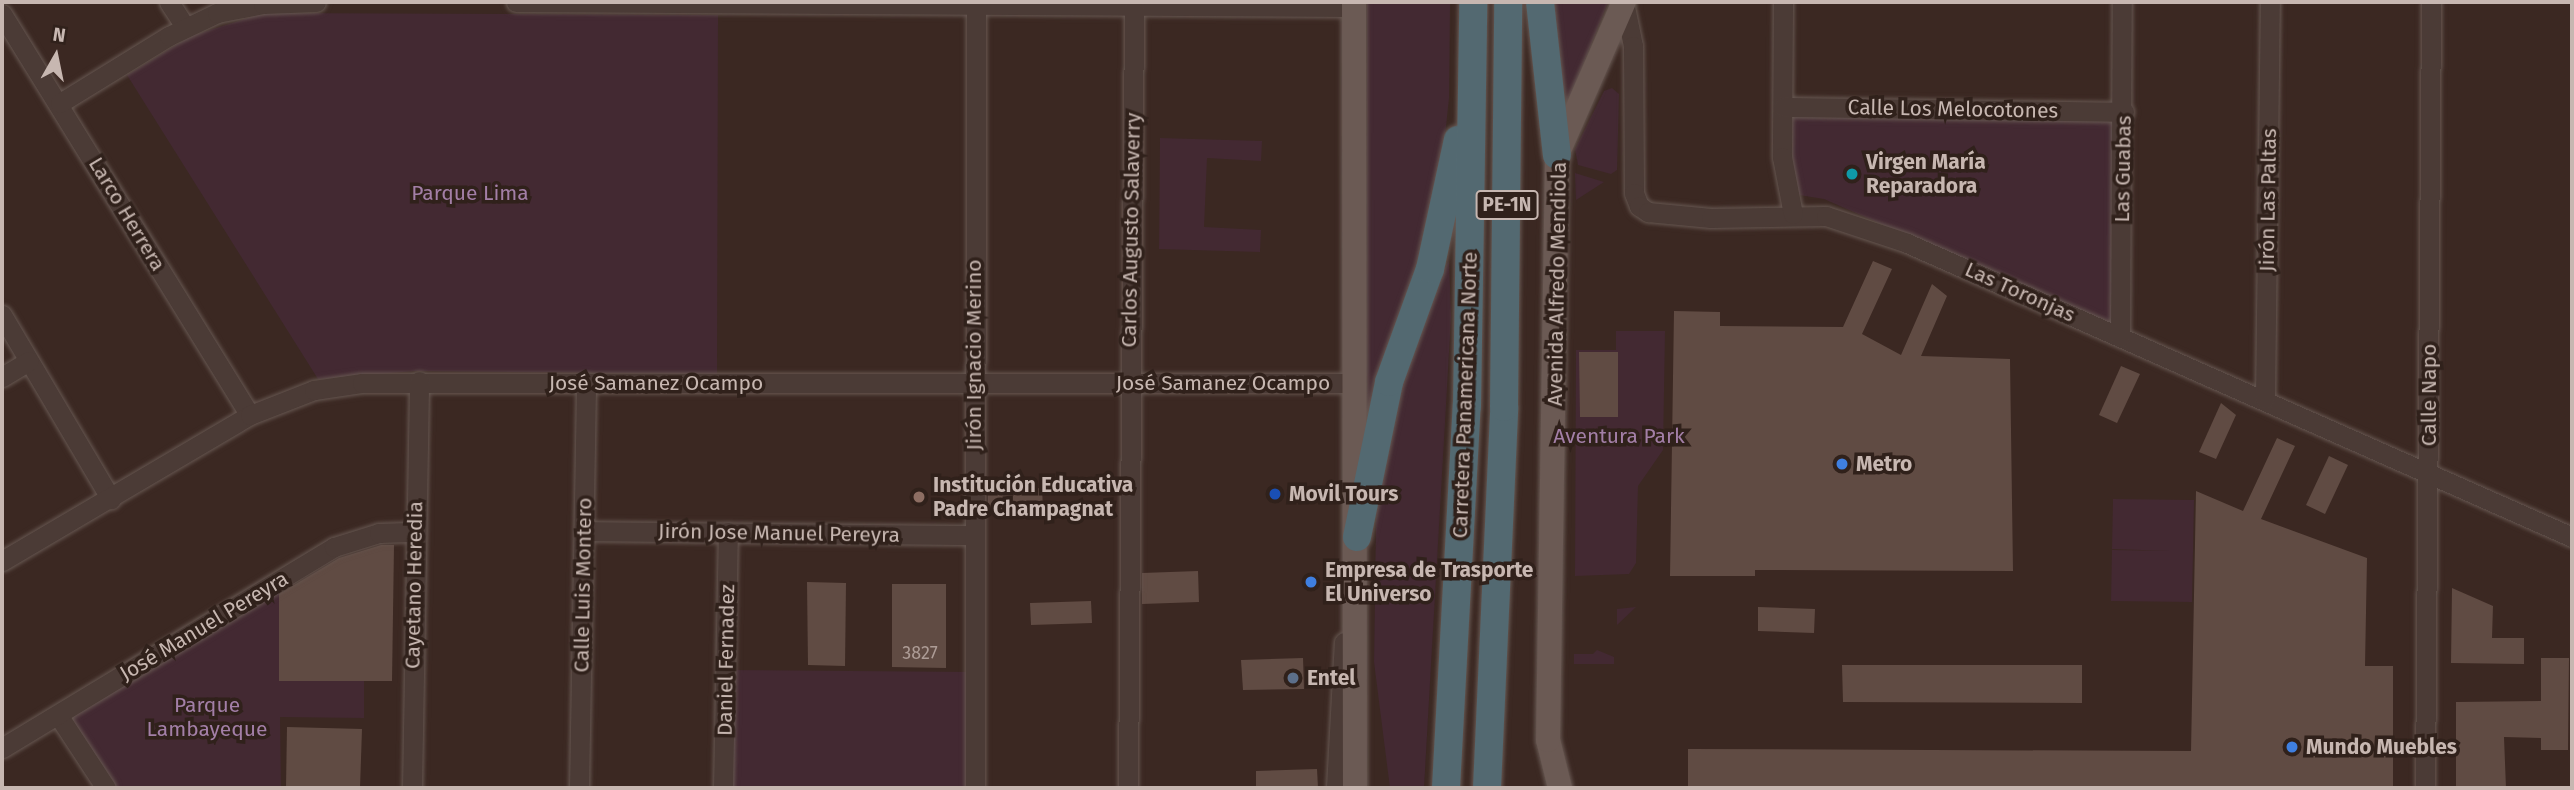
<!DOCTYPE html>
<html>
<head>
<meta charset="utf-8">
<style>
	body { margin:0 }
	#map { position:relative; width:2574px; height:790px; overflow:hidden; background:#3b2822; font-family:"Fira Sans",sans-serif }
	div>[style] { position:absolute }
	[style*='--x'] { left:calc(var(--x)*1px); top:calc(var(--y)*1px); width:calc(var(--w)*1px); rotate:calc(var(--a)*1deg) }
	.green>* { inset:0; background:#432932 }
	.building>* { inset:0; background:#604b43 }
	.roads { filter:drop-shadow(0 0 2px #665751) drop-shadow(0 0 2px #665751) }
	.minor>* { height:19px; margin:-9.5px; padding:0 9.5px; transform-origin:9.5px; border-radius:9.5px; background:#4b3b36 }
	.major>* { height:24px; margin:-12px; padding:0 12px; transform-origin:12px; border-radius:12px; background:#6b5a54 }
	.highway>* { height:28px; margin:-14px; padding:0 14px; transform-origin:14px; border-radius:14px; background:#536971 }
	.dots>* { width:19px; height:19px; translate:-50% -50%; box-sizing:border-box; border:4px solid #30211b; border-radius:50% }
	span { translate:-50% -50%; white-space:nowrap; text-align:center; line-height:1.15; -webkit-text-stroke:7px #30211b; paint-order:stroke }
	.number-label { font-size:18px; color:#ad9c96 }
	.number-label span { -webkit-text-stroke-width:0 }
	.shield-label span { padding:2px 5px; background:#30211b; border:2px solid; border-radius:5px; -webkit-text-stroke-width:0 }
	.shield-label { font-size:19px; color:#c7b7b1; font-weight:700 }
	.street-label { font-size:21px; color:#c7b7b1 }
	.poi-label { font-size:21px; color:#c7b7b1; font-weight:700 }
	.left { translate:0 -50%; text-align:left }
	.park-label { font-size:21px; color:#a37fa7 }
	.frame { position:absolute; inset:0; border:4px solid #c7b7b1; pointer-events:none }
	.north { position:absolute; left:21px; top:21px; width:70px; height:70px; -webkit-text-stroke:5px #30211b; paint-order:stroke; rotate:9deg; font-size:19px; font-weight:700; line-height:28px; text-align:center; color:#c7b7b1 }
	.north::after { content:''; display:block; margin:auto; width:24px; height:32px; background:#c7b7b1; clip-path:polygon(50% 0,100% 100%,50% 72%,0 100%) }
</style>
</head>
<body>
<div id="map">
	<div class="green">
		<div style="clip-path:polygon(1367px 2px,1450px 2px,1449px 98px,1437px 211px,1366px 460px)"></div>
		<div style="clip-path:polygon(1546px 2px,1608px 2px,1567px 106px,1554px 41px)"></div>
		<div style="clip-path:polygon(264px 13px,718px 15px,717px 374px,415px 371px,318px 379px,127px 75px,191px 36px)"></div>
		<div style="clip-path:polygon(1612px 88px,1619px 94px,1617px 170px,1611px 174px,1578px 165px,1575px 149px,1604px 91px)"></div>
		<div style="clip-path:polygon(1792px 114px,2116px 119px,2115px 326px,1824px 199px,1793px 194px)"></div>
		<div style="clip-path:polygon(1160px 138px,1262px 141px,1261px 161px,1207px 158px,1204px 227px,1261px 230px,1260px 252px,1159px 249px)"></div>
		<div style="clip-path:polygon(1575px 173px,1604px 182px,1576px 200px)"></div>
		<div style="clip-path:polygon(1449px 261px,1451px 317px,1424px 788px,1390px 788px,1374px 662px,1377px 463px,1433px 288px)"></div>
		<div style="clip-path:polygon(1616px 331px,1665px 331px,1663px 450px,1638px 486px,1636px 563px,1629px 574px,1575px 576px,1576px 350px,1616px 350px)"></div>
		<div style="clip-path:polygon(2113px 499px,2194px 500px,2192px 602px,2111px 601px,2112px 550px,2171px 551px,2112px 549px)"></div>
		<div style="clip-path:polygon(279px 590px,280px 681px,364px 681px,364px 718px,280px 717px,281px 788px,106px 788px,58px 715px)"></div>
		<div style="clip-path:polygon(1636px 607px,1617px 625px,1617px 609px)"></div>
		<div style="clip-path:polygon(1597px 650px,1614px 657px,1614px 664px,1574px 664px,1574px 654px,1593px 654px)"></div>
		<div style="clip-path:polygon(726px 670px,974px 672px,975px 788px,723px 788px)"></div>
	</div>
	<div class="building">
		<div style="clip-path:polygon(1873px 261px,1892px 269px,1862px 334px,1901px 355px,1932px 284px,1947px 296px,1921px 356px,2010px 359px,2013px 571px,1755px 570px,1755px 576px,1670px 576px,1674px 311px,1720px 312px,1720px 326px,1843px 327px)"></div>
		<div style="clip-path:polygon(1579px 352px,1618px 352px,1618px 417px,1580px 417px)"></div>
		<div style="clip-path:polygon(2121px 366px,2140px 374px,2117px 423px,2099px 415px)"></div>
		<div style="clip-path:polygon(2221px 403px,2236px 415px,2216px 459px,2199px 452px)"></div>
		<div style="clip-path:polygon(2277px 438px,2295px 446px,2261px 519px,2367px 558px,2365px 666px,2393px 666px,2393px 788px,1688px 788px,1688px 749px,2191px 751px,2196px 491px,2243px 511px)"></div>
		<div style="clip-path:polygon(2329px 456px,2348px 465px,2325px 514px,2306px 505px)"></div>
		<div style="clip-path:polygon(1042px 488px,1043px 509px,988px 511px,988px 490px)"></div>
		<div style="clip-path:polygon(381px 545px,394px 545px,392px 681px,279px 681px,279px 594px,339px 558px)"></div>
		<div style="clip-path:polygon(1198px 571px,1199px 602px,1142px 604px,1142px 573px)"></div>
		<div style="clip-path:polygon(807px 582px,846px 583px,845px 666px,808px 665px)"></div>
		<div style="clip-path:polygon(892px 584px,946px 584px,946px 668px,892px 667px)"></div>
		<div style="clip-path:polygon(2452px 588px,2493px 606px,2492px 638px,2524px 638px,2524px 664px,2451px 663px)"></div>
		<div style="clip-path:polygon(1091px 601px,1092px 623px,1031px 625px,1030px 603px)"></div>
		<div style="clip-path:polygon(1758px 607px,1815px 609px,1814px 633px,1758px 631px)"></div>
		<div style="clip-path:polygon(1303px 658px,1304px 689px,1243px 690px,1241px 660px)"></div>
		<div style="clip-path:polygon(2541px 658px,2569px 658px,2568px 750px,2541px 750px,2541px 738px,2504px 737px,2506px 788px,2456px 788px,2456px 702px,2541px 701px)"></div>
		<div style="clip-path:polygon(1842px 665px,2082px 665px,2082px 703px,1843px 702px)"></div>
		<div style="clip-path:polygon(287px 727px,362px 729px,360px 788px,286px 788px)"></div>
		<div style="clip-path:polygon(1317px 769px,1318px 788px,1256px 788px,1256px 771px)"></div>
	</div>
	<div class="roads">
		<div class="minor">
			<div style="--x:169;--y:2;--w:30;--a:57"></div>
			<div style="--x:516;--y:2;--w:838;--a:0.34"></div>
			<div style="--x:1624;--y:2;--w:45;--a:78.4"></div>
			<div style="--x:1633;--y:46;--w:147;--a:89.6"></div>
			<div style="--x:1634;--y:193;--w:14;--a:69"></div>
			<div style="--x:1639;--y:206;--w:11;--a:34"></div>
			<div style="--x:1648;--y:212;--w:63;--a:5.4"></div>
			<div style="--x:1711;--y:218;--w:115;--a:-1"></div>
			<div style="--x:1826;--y:216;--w:85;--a:18.4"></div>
			<div style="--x:1907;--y:243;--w:727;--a:23.85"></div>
			<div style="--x:1783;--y:2;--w:155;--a:90.4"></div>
			<div style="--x:1782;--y:157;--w:58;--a:79.1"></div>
			<div style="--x:2;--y:14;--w:471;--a:58.3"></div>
			<div style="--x:60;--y:103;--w:128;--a:-31.6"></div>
			<div style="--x:169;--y:36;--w:53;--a:-25.6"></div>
			<div style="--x:217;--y:13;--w:47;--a:-11.1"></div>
			<div style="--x:263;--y:4;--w:53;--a:-2.2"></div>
			<div style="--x:1783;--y:107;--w:341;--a:0.8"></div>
			<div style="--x:2;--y:315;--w:214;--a:59.4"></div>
			<div style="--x:2120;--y:337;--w:335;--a:-89.7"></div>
			<div style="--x:2;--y:377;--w:31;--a:-31"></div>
			<div style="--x:2265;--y:399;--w:397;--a:-89.3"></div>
			<div style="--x:584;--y:531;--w:390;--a:0.6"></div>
			<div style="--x:2;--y:561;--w:288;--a:-30.5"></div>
			<div style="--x:250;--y:415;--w:69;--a:-21.3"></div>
			<div style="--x:314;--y:390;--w:49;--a:-8.3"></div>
			<div style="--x:362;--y:383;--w:994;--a:0"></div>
			<div style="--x:58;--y:715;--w:87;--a:56.7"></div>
			<div style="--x:2;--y:748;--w:388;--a:-31.2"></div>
			<div style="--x:334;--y:547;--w:47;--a:-17.3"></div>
			<div style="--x:379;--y:533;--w:36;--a:-2"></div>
			<div style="--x:412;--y:788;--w:407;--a:-89"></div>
			<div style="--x:579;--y:788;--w:406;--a:-89"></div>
			<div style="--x:723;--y:788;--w:256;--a:-88.9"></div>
			<div style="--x:975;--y:788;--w:782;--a:-89.93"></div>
			<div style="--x:1128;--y:788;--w:781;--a:-89.56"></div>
			<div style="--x:1336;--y:788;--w:146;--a:-86.9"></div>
			<div style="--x:2425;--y:788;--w:786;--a:-89.56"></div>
		</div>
		<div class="major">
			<div style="--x:1354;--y:2;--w:786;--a:89.93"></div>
			<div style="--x:1560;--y:788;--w:49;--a:-104"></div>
			<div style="--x:1548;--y:740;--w:585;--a:-89.12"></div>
			<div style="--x:1557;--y:155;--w:167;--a:-66.4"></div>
		</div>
		<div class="highway">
			<div style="--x:1540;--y:2;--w:154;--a:83.7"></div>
			<div style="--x:1357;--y:537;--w:158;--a:-78.3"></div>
			<div style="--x:1389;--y:382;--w:120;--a:-70.1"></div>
			<div style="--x:1430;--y:269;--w:132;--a:-77.8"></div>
			<div style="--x:1446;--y:788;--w:383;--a:-86.9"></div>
			<div style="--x:1467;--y:406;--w:404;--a:-89.1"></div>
			<div style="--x:1487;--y:788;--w:381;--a:-87.4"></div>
			<div style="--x:1504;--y:407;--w:405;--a:-89.4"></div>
		</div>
	</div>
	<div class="dots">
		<div style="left:1852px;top:174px;background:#0f9aa8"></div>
		<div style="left:1842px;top:464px;background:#3f7fe0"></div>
		<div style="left:1275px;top:494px;background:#1a4fb4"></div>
		<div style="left:919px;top:497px;background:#8d6e63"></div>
		<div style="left:1311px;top:582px;background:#3f7fe0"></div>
		<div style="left:1293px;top:678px;background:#5c6f8a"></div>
		<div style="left:2292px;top:747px;background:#3f7fe0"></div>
	</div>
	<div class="number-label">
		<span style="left:920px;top:653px">3827</span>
	</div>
	<div class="shield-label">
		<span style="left:1507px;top:205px">PE-1N</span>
	</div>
	<div class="street-label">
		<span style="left:1953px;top:109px;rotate:1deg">Calle Los Melocotones</span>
		<span style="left:2123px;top:169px;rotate:-89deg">Las Guabas</span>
		<span style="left:2268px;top:200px;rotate:-89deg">Jirón Las Paltas</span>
		<span style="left:127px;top:214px;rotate:59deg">Larco Herrera</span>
		<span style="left:1131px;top:230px;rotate:-89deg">Carlos Augusto Salaverry</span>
		<span style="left:1557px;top:284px;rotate:-89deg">Avenida Alfredo Mendiola</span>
		<span style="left:2020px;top:292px;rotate:24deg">Las Toronjas</span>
		<span style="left:974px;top:355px;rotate:-90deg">Jirón Ignacio Merino</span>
		<span style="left:656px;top:383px">José Samanez Ocampo</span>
		<span style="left:1223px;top:383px">José Samanez Ocampo</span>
		<span style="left:1465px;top:395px;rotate:-88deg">Carretera Panamericana Norte</span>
		<span style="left:2429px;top:395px;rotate:-90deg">Calle Napo</span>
		<span style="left:779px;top:533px;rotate:1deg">Jirón Jose Manuel Pereyra</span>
		<span style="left:414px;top:585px;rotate:-89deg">Cayetano Heredia</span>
		<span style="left:583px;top:585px;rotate:-89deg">Calle Luis Montero</span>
		<span style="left:204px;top:626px;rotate:-31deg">José Manuel Pereyra</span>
		<span style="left:726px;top:660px;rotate:-89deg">Daniel Fernadez</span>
	</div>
	<div class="poi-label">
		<span class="left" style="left:1866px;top:174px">Virgen María<br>Reparadora</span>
		<span class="left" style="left:1856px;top:464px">Metro</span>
		<span class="left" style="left:933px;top:497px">Institución Educativa<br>Padre Champagnat</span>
		<span class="left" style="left:1289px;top:494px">Movil Tours</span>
		<span class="left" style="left:1325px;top:582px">Empresa de Trasporte<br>El Universo</span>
		<span class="left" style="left:1307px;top:678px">Entel</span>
		<span class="left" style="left:2306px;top:747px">Mundo Muebles</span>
	</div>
	<div class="park-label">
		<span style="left:470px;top:193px">Parque Lima</span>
		<span style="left:1619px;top:436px">Aventura Park</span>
		<span style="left:207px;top:717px">Parque<br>Lambayeque</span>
	</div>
	<div class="frame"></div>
	<div class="north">N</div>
</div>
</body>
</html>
